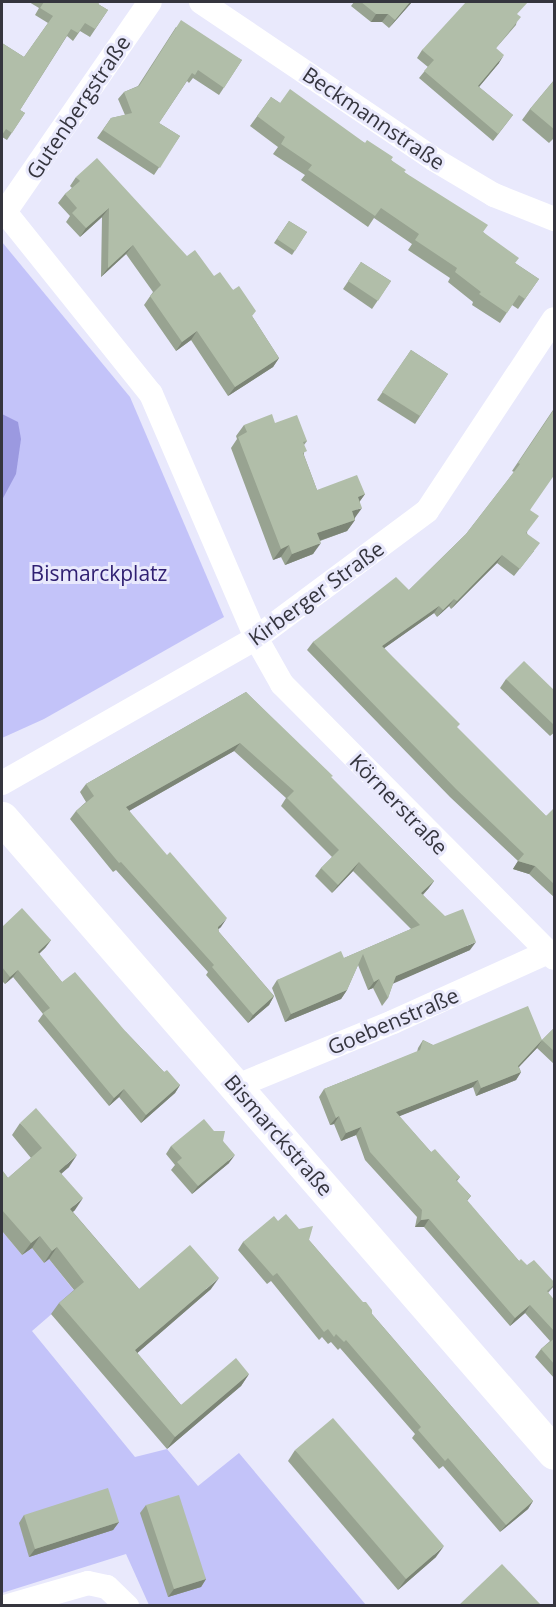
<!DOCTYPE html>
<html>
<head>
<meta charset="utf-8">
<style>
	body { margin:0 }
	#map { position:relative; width:556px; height:1607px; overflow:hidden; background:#e9e9fc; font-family:"Open Sans",sans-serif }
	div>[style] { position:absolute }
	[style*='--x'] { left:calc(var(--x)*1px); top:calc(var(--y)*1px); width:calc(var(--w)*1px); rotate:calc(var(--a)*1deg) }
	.green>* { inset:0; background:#c3c3f9 }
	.water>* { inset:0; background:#9b99e0 }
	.street>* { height:24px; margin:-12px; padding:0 12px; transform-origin:12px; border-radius:12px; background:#fff }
	.secondary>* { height:33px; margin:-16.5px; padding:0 16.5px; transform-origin:16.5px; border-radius:16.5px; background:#fff }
	.wall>* { inset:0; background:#98a391 }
	.shaded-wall>* { inset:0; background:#7c8576 }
	.building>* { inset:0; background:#b1bea9 }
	span { translate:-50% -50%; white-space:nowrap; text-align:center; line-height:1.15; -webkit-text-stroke:6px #e9e9fc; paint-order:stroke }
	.street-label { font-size:21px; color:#35353e }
	.park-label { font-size:21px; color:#302072 }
	.frame { position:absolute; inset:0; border:3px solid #35353e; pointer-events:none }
</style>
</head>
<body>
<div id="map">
	<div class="green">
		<div style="clip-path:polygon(2px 242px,130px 397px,224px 617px,44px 719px,2px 738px)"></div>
		<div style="clip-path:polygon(2px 1231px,22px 1255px,32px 1248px,44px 1263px,49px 1259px,76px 1293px,32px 1331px,135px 1457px,167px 1449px,198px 1486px,239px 1453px,366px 1605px,149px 1605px,126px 1554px,2px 1593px)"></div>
	</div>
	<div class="water">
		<div style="clip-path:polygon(2px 414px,18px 422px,21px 439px,16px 474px,2px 500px)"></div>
	</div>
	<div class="street">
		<div style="--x:201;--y:2;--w:282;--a:34"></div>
		<div style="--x:435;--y:160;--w:69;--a:30.7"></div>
		<div style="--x:494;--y:195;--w:65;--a:21.8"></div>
		<div style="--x:2;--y:212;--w:3;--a:0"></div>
		<div style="--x:5;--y:212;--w:233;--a:51.3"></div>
		<div style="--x:151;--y:394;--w:266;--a:66.7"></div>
		<div style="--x:256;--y:638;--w:53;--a:60.5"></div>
		<div style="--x:282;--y:684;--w:386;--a:45.2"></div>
		<div style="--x:5;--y:212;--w:255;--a:-55.4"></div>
		<div style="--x:2;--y:783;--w:292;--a:-29.7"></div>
		<div style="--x:256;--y:638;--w:213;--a:-36.6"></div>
		<div style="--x:427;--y:511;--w:230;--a:-56.5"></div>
		<div style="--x:237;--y:1086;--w:169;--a:-22.3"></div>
		<div style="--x:393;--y:1022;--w:170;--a:-24.3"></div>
		<div style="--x:8;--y:1606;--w:83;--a:-16"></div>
		<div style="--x:88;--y:1583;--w:19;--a:12"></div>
		<div style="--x:107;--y:1587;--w:28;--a:44"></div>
	</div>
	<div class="secondary">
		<div style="--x:2;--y:818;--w:841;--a:49"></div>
	</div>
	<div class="wall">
		<div style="clip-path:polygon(29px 2px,100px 2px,98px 4px,108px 10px,90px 37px,80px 31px,73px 41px,67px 36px,20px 110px,25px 113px,7px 140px,2px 137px,2px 43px,24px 57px,48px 23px,35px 15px,39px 8px)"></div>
		<div style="clip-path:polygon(354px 2px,412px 2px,389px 28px,382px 22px,371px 22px,351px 6px)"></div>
		<div style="clip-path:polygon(518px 15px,516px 25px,496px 48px,499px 63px,479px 87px,513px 115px,493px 141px,419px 78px,428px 67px,417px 58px,422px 50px)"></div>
		<div style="clip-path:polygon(176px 27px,242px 60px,219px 95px,193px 78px,189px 83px,187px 81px,159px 123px,180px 136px,154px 175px,97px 138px,111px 118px,125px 115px,118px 99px,124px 92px,138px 86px)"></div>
		<div style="clip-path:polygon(555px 79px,555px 137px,549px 143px,522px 120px,530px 109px)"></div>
		<div style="clip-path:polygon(271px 97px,280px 103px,365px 143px,391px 160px,404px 172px,483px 232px,515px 263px,539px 279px,518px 309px,512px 305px,500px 323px,472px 305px,473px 302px,448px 282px,450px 278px,408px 250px,412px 244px,374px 218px,368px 227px,301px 180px,305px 175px,273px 154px,278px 147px,250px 126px)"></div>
		<div style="clip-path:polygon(76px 177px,233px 290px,252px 316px,279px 358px,273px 367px,228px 396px,191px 340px,176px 351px,144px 305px,153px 292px,126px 254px,101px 277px,102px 217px,80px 237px,66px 222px,70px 216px,58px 203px,65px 194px,72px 188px,70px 186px)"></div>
		<div style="clip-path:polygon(289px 221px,307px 232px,292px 255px,274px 243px)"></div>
		<div style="clip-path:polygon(361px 262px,391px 281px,372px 309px,343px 289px)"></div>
		<div style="clip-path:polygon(411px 350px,448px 374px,415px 424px,377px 400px)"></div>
		<div style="clip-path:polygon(555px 407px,530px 510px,527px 533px,534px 551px,514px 576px,497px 563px,451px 609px,449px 606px,437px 617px,434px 613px,384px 648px,457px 728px,546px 816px,555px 811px,555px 898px,529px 874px,513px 869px,518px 861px,450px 797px,307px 650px,313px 642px,409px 590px,466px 534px,514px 472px,512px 471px)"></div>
		<div style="clip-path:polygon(275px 423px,307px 441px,304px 445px,304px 455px,317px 490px,365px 494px,360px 501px,355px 518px,355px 520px,347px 531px,320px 541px,313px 554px,285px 565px,281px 557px,273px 560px,231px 448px,237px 439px,236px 436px,244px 425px)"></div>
		<div style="clip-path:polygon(506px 679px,555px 691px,555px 732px,550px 736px,500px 688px)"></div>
		<div style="clip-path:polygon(246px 692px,434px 881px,428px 889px,423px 895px,470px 950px,393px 983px,388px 998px,382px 1006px,373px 988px,368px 990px,358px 965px,347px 990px,341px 999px,285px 1022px,272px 988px,277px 980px,344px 958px,411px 929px,353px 871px,332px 893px,315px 876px,321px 868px,332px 857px,281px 806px,286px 798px,234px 751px,129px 811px,221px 927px,218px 929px,219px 932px,274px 996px,269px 1005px,248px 1023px,206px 975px,208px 972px,116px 870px,113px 872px,70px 819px,76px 811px,86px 802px,80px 792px,86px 784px)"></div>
		<div style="clip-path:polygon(2px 927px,51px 940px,45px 948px,39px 954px,62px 982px,126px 1032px,164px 1072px,180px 1085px,175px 1093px,141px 1123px,119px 1097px,109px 1106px,38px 1021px,43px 1014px,13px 977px,5px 984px,2px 981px)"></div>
		<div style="clip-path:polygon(555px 1027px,555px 1065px,537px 1048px,519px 1067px,521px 1072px,516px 1080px,476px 1096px,473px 1087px,399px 1116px,431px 1152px,460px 1177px,457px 1181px,471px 1196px,467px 1201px,519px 1261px,555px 1285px,548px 1293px,555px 1301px,555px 1379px,535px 1357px,541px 1349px,550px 1341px,525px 1313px,510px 1326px,424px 1227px,415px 1227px,417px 1217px,365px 1160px,356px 1135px,341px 1141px,334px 1124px,330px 1125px,319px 1097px,324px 1089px,417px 1052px,418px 1048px,423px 1040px,433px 1045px,542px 1040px)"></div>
		<div style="clip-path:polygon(20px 1123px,69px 1167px,61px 1173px,75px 1210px,73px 1212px,139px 1289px,211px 1289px,137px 1353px,181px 1405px,249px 1374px,241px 1386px,167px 1449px,51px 1314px,59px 1303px,74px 1290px,49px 1259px,44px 1263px,32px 1248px,22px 1255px,2px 1231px,2px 1170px,8px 1178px,31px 1158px,12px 1135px)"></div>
		<div style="clip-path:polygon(223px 1141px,229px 1163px,192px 1194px,171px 1170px,175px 1165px,166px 1154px,171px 1146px)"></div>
		<div style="clip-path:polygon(278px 1221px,309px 1240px,372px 1314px,533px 1501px,528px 1509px,500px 1532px,443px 1466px,439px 1469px,412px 1438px,415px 1434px,340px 1348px,338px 1350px,331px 1342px,328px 1344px,322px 1337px,319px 1340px,271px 1281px,267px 1284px,238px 1250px,243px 1242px)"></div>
		<div style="clip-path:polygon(295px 1450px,436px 1557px,398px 1590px,288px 1461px)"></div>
		<div style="clip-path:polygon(146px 1505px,206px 1579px,201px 1587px,168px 1597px,140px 1513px)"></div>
		<div style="clip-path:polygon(24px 1515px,119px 1522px,113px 1530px,29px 1557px,19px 1523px)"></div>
	</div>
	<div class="shaded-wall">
		<div style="clip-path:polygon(410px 2px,412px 2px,389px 28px,395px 20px)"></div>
		<div style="clip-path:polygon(376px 14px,388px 14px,382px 22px,371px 22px)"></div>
		<div style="clip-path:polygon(504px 55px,499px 63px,473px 94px,478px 86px)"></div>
		<div style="clip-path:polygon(109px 208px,102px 217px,80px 237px,86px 228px)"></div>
		<div style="clip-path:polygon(133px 245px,126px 254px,101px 277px,108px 268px)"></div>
		<div style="clip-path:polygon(197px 331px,191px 340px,176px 351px,182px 342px)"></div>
		<div style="clip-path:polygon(279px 358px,273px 367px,228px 396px,235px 387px)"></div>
		<div style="clip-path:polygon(365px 494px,357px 505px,358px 497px)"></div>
		<div style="clip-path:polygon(362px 508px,354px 519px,352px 511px)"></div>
		<div style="clip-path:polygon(355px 520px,347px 531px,310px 544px,317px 533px)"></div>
		<div style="clip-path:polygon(321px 543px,313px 554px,285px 565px,292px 554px)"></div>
		<div style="clip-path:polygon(289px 545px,281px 557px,273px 560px,281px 549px)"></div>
		<div style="clip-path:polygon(502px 555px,497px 563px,451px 609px,457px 601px)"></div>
		<div style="clip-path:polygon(454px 599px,449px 606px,437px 617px,443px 610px)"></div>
		<div style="clip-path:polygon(439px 606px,434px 613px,376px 654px,382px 646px)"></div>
		<div style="clip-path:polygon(240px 743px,234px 751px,120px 816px,126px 807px)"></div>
		<div style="clip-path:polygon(518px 861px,535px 866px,529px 874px,513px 869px)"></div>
		<div style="clip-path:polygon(359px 862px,353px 871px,332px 893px,338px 885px)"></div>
		<div style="clip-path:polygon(434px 881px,428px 889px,415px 902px,421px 893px)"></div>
		<div style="clip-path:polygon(227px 918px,221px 927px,212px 935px,218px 927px)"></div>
		<div style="clip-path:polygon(51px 940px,45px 948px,32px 960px,38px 952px)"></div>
		<div style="clip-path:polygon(476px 942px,470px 950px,390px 985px,396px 976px)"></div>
		<div style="clip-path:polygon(18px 970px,13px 977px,5px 984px,10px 977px)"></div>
		<div style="clip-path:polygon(379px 979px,373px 988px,368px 990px,374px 982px)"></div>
		<div style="clip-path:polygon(347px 990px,341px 999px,285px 1022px,291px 1014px)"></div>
		<div style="clip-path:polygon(274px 996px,269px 1005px,248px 1023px,253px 1015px)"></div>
		<div style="clip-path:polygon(542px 1040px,537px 1048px,513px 1073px,518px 1066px)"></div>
		<div style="clip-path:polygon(521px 1072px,516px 1080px,476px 1096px,481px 1088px)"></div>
		<div style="clip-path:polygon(478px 1080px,473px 1087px,390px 1120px,396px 1112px)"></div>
		<div style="clip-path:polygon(180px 1085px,175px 1093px,141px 1123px,146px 1115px)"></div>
		<div style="clip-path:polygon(124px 1089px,119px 1097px,109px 1106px,114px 1098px)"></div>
		<div style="clip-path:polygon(339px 1116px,334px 1124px,330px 1125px,336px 1118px)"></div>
		<div style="clip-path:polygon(361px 1127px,356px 1135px,341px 1141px,346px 1133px)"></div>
		<div style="clip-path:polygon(77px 1155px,69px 1167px,51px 1183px,59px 1171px)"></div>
		<div style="clip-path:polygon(235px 1155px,229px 1163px,192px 1194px,198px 1186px)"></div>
		<div style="clip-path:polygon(83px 1198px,75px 1210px,62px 1220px,70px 1209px)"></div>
		<div style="clip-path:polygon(429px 1219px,424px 1227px,415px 1227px,421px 1220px)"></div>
		<div style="clip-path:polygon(40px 1236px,32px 1248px,22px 1255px,31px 1243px)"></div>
		<div style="clip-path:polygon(57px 1247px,49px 1259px,44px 1263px,52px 1251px)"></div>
		<div style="clip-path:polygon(219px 1278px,211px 1289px,127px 1362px,135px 1350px)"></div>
		<div style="clip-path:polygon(530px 1305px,525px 1313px,510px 1326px,515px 1318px)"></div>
		<div style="clip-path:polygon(249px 1374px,241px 1386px,167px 1449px,175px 1437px)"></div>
		<div style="clip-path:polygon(533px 1501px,528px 1509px,500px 1532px,506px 1525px)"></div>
		<div style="clip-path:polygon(119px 1522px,113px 1530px,29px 1557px,35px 1549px)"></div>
		<div style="clip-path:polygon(444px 1546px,436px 1557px,398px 1590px,406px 1579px)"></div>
		<div style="clip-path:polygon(206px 1579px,201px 1587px,168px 1597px,174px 1589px)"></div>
	</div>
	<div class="building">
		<div style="clip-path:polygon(44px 2px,100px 2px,98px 4px,108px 10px,95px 29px,85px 23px,78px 33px,71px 29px,20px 110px,25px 113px,12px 133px,6px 129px,2px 135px,2px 43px,24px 57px,53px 16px,40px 8px)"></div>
		<div style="clip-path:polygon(361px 2px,410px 2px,395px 20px,388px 14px,376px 14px)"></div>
		<div style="clip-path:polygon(466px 2px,528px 2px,517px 14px,521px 17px,496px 48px,504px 55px,478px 86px,513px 115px,498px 134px,424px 71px,434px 60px,422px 50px)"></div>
		<div style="clip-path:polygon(181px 20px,242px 60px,224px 88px,198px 70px,195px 75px,192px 73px,159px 123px,180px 136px,160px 168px,103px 130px,111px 118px,132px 113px,124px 92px,139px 86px)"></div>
		<div style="clip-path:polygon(555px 79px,555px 130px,530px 109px)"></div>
		<div style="clip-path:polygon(290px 89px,365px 143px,367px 140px,393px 157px,391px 160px,406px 170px,404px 172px,488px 225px,483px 232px,519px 258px,515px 263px,539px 279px,525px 299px,519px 295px,507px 313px,479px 294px,481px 292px,455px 272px,457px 268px,415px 240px,419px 234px,381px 208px,375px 216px,308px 170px,312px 165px,281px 144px,285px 137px,257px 116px,271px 97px,280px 103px)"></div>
		<div style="clip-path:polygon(97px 158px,187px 256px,195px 250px,214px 276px,220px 272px,233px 290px,239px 286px,256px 311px,252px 316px,279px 358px,235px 387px,197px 331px,182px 342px,150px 296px,161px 285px,133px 245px,108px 268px,109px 208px,86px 228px,72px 213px,77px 208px,65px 194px,80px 181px,76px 177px)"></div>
		<div style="clip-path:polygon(289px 221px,307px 232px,295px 251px,277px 239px)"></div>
		<div style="clip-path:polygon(361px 262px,391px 281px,378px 301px,348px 281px)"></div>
		<div style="clip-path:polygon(411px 350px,448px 374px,420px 416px,382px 392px)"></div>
		<div style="clip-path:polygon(555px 408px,555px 474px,530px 510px,539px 516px,526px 533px,540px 543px,520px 569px,502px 555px,457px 601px,454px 599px,443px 610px,439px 606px,382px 646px,460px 724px,457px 727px,546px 816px,553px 809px,555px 811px,555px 885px,535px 866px,518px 861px,524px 854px,456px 789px,313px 642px,396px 577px,409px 590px,466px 534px,520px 464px,518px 463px)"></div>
		<div style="clip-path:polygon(272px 414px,275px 423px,297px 415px,307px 441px,303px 442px,307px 451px,303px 453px,317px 490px,357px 475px,365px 494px,358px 497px,362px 508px,352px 511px,355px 520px,317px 533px,321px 543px,292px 554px,289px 545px,281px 549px,238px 437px,247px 432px,244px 425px)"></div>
		<div style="clip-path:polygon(524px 661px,555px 691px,555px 726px,506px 679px)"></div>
		<div style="clip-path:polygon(246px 692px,333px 776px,331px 777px,434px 881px,421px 893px,445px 916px,463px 909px,476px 942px,396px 976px,388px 998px,379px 979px,374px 982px,363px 954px,347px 990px,291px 1014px,277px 980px,341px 951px,344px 958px,420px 925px,359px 862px,338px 885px,321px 868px,339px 850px,287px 798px,294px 791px,240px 743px,126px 807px,167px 855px,170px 852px,227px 918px,218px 927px,219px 932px,274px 996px,253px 1015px,212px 967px,214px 965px,121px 862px,119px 863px,76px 811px,94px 796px,86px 784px)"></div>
		<div style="clip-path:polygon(22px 908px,51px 940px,38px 952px,62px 982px,75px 972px,126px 1032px,164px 1072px,167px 1070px,180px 1085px,146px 1115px,124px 1089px,114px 1098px,43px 1013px,50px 1008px,18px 970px,10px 977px,2px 967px,2px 927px)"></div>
		<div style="clip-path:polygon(528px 1006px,542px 1040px,555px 1027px,555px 1052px,542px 1040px,518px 1066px,521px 1072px,481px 1088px,478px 1080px,396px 1112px,431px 1152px,435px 1149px,460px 1177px,456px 1180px,471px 1196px,467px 1200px,519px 1261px,521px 1259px,527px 1265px,534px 1260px,555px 1283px,555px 1284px,547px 1291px,555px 1301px,555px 1332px,530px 1305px,515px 1318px,429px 1219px,421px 1220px,422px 1210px,370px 1152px,361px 1127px,346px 1133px,339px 1116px,336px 1118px,324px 1089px,420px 1050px,423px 1040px,433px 1045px)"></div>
		<div style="clip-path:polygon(36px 1108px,77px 1155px,59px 1171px,83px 1198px,70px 1209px,139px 1289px,190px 1245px,219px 1278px,135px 1350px,181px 1405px,236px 1358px,249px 1374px,175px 1437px,59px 1303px,84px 1282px,57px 1247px,52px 1251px,40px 1236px,31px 1243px,2px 1210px,2px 1170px,8px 1178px,42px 1148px,20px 1123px)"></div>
		<div style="clip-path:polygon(204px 1119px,214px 1131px,225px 1131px,223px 1141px,235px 1155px,198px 1186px,177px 1162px,182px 1158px,171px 1146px)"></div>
		<div style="clip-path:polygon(286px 1214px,299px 1229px,313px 1226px,309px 1240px,363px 1302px,366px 1302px,372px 1310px,372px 1314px,533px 1501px,506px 1525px,448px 1458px,445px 1461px,418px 1430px,421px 1427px,346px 1340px,344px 1342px,336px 1334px,334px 1337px,328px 1329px,324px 1332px,277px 1273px,273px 1276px,243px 1242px,274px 1216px,278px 1221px)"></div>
		<div style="clip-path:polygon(555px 1338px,555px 1365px,541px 1349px)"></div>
		<div style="clip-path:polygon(333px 1418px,444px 1546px,406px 1579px,295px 1450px)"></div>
		<div style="clip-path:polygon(108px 1488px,119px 1522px,35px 1549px,24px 1515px)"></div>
		<div style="clip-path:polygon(179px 1495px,206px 1579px,174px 1589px,146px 1505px)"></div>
		<div style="clip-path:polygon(502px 1564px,541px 1605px,459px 1605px)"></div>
	</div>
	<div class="street-label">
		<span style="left:78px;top:107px;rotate:-56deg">Gutenbergstraße</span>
		<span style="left:374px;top:118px;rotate:34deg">Beckmannstraße</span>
		<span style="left:316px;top:593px;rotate:-36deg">Kirberger Straße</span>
		<span style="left:399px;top:804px;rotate:46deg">Körnerstraße</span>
		<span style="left:393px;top:1021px;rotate:-23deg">Goebenstraße</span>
		<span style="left:279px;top:1135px;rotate:49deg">Bismarckstraße</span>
	</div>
	<div class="park-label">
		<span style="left:99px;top:573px">Bismarckplatz</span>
	</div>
	<div class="frame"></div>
</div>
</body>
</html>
